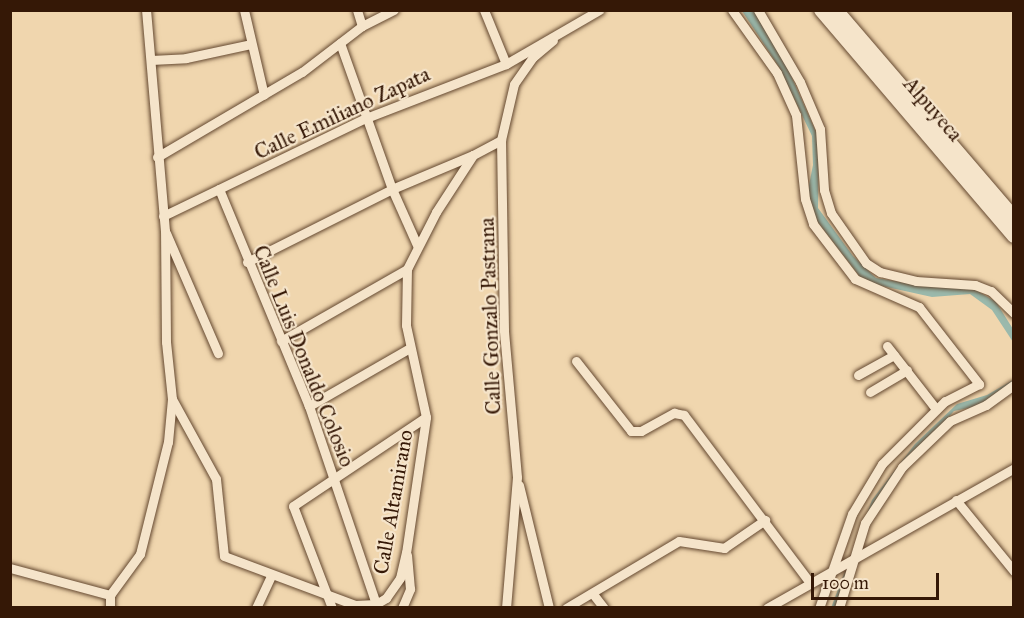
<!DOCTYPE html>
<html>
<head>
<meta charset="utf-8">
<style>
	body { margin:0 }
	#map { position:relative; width:1024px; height:618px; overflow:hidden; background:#f0d6ae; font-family:"IM FELL Great Primer",serif }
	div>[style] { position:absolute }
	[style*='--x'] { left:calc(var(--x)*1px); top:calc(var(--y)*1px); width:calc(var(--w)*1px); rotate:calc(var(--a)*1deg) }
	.water>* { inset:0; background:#9ab9ac }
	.roads { filter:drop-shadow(0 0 2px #644830) drop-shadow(0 0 2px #644830) }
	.street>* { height:9px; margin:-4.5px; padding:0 4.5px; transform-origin:4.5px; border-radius:4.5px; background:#f5e4ca }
	.secondary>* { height:14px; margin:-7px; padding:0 7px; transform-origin:7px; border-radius:7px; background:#f5e4ca }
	span { translate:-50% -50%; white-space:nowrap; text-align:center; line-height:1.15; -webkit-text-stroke:4.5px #f5e4ca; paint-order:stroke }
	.street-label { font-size:21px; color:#351806 }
	.frame { position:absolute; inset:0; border:12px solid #351806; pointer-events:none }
	.scale { position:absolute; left:811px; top:573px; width:128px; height:27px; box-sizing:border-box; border:3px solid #351806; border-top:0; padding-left:8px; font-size:18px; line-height:21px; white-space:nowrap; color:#351806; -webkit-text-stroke:4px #f5e4ca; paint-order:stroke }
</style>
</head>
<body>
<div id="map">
	<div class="water">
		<div style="clip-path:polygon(742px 11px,754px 11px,785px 62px,819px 139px,818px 208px,853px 256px,876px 278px,931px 287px,971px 287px,996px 302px,1013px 329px,1013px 342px,992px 310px,970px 294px,932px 297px,864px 282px,810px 212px,808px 190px,813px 165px,812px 136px,779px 67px)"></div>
		<div style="clip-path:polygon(1013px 375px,1013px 386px,989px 404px,954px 411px,916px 454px,862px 531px,839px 607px,831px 608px,872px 500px,915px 444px,957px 404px,987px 395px,1013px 380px)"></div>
	</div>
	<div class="roads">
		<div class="street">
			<div style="--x:244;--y:10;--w:87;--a:76.8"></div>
			<div style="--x:357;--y:10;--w:17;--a:73"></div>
			<div style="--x:484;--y:10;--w:58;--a:67.8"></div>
			<div style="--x:732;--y:10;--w:77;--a:54.5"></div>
			<div style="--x:777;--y:73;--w:46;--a:65.7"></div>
			<div style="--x:796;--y:115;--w:84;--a:83.9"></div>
			<div style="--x:805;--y:199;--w:26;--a:72"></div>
			<div style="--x:813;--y:224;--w:69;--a:52.6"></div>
			<div style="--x:855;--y:279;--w:70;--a:23.6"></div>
			<div style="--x:919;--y:307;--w:98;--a:52.1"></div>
			<div style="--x:979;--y:384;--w:38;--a:153"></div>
			<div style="--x:945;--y:401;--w:89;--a:135"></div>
			<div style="--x:882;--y:464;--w:58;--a:121"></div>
			<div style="--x:852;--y:514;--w:100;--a:109.3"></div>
			<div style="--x:758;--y:10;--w:83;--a:59.7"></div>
			<div style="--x:800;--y:82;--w:51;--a:66.9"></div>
			<div style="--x:820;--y:129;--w:61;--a:86.2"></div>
			<div style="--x:824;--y:190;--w:24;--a:73"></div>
			<div style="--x:831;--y:213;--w:61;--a:55"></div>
			<div style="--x:866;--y:263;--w:17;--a:33"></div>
			<div style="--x:880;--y:272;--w:37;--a:14"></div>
			<div style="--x:916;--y:281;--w:59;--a:3.9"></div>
			<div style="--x:975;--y:285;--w:17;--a:21"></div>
			<div style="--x:991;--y:291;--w:32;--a:44"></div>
			<div style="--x:340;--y:43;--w:155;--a:70.4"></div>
			<div style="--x:392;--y:189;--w:61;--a:65.9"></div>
			<div style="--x:151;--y:60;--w:35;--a:-3"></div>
			<div style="--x:186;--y:58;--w:66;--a:-12.2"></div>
			<div style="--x:157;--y:157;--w:168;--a:-30.4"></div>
			<div style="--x:302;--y:72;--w:76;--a:-37.5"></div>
			<div style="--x:362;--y:26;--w:36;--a:-27"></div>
			<div style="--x:219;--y:189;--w:235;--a:67.5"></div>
			<div style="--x:309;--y:406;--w:209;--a:71.3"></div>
			<div style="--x:163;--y:216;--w:225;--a:-25.8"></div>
			<div style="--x:366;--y:118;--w:150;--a:-21.1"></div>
			<div style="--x:506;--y:64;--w:108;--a:-30.1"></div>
			<div style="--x:166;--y:233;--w:131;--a:66.6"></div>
			<div style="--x:247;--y:262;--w:162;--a:-26.7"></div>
			<div style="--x:392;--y:189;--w:88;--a:-22.8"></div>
			<div style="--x:281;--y:341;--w:145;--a:-29.7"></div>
			<div style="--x:887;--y:346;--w:80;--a:52.1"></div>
			<div style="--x:576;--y:361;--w:89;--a:51.8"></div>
			<div style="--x:631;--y:431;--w:10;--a:0"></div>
			<div style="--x:641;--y:431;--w:38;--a:-29"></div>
			<div style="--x:674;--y:413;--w:10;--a:11"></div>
			<div style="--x:684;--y:415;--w:210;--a:53.1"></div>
			<div style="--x:858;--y:375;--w:41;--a:-29.1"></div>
			<div style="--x:870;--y:392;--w:43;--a:-30.7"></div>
			<div style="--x:172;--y:399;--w:91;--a:61.2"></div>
			<div style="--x:216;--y:479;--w:77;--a:84.1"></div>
			<div style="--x:224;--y:556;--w:140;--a:20.5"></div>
			<div style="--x:355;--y:605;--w:21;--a:-3"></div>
			<div style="--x:376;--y:604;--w:12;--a:-31"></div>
			<div style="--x:386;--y:598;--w:24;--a:-55"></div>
			<div style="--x:400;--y:578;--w:26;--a:-77"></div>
			<div style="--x:406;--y:553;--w:137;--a:-81.6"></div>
			<div style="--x:426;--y:417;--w:94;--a:-102.3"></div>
			<div style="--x:406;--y:325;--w:56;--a:-89"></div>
			<div style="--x:407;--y:269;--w:64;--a:-63"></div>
			<div style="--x:436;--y:212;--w:68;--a:-57"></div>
			<div style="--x:473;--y:155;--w:32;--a:-28"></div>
			<div style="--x:309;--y:406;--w:116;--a:-29.9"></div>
			<div style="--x:519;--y:485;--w:127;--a:76.3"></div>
			<div style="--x:956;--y:500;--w:92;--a:50.8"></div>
			<div style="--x:10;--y:568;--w:104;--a:15.1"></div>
			<div style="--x:593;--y:594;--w:18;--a:52"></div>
			<div style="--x:110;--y:608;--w:13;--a:-90"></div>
			<div style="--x:110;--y:595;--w:51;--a:-53.8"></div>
			<div style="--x:140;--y:554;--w:115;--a:-76"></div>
			<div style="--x:168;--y:442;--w:43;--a:-84.7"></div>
			<div style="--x:172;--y:399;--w:57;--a:-96"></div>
			<div style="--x:166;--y:342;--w:111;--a:-90.5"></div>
			<div style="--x:165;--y:231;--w:222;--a:-94.9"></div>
			<div style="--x:256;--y:608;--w:35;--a:-65"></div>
			<div style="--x:332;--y:608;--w:109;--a:-110.9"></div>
			<div style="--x:293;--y:506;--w:160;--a:-33.8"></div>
			<div style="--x:402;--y:608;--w:21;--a:-67"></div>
			<div style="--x:410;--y:589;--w:34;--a:-95"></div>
			<div style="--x:506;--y:608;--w:131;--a:-85.2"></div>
			<div style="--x:517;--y:477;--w:148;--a:-95.1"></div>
			<div style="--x:504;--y:330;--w:190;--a:-90.9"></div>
			<div style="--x:501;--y:140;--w:57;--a:-76.9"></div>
			<div style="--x:514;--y:84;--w:33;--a:-55"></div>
			<div style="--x:533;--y:57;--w:26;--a:-40"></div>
			<div style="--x:566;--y:608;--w:131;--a:-30.7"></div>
			<div style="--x:679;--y:541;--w:46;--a:8.8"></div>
			<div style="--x:724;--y:548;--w:50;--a:-34.3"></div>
			<div style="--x:767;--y:608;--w:284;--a:-29.5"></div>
			<div style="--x:839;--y:608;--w:89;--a:-73"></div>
			<div style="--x:865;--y:523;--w:67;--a:-56.5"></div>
			<div style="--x:902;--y:467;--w:66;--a:-43.8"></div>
			<div style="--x:950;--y:421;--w:39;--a:-24"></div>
			<div style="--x:986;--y:405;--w:34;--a:-36"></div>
		</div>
		<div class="secondary">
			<div style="--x:821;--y:10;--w:297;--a:49.5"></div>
			<div style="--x:836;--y:10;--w:274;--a:49.4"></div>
		</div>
	</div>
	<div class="street-label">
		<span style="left:933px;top:109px;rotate:49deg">Alpuyeca</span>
		<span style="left:342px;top:113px;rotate:-25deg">Calle Emiliano Zapata</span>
		<span style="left:490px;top:316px;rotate:-92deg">Calle Gonzalo Pastrana</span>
		<span style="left:304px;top:356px;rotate:68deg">Calle Luis Donaldo Colosio</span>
		<span style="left:393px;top:502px;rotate:-80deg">Calle Altamirano</span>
	</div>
	<div class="frame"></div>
	<div class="scale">100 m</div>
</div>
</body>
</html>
